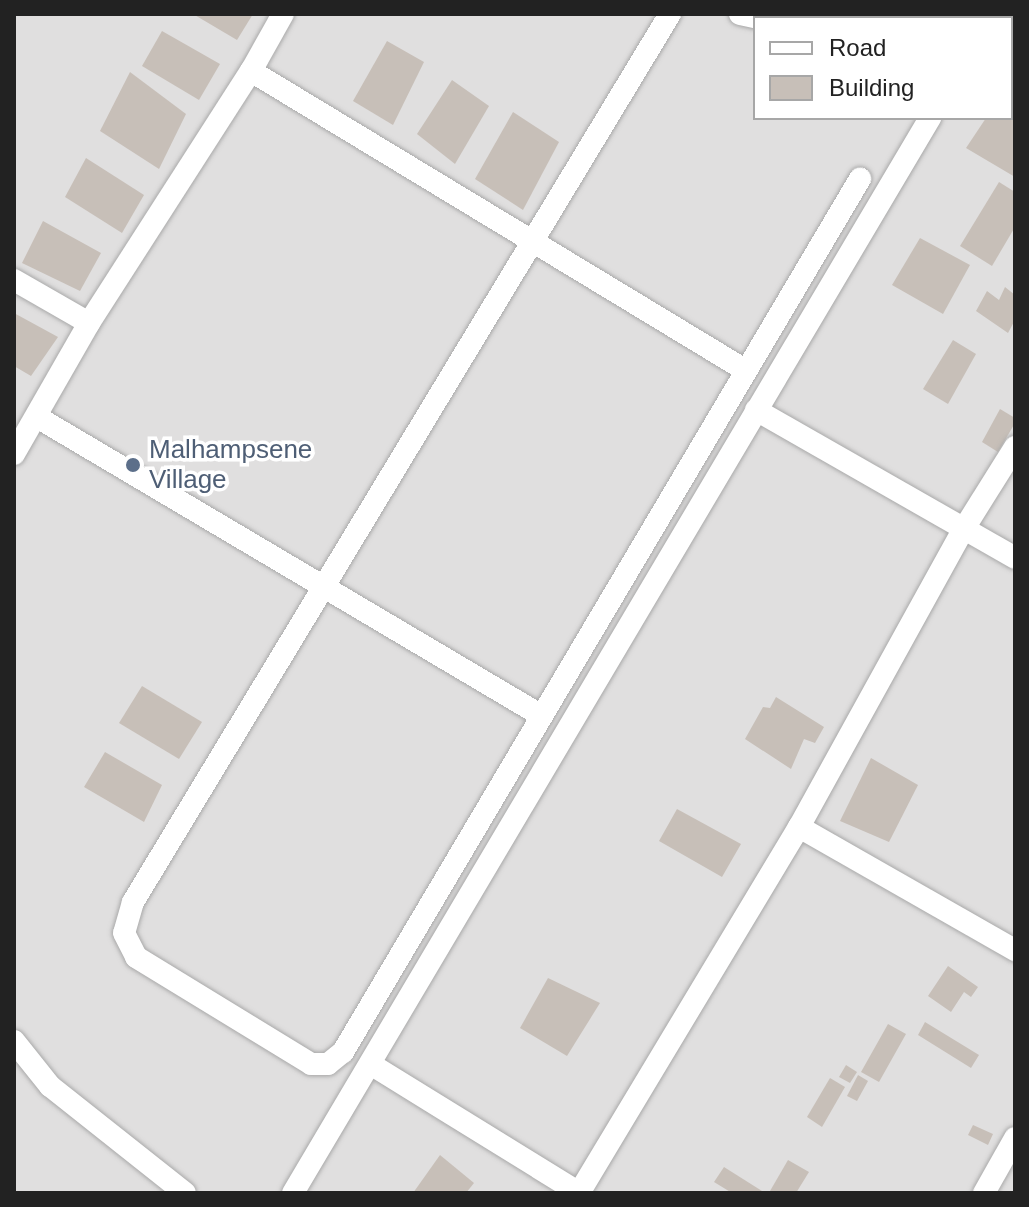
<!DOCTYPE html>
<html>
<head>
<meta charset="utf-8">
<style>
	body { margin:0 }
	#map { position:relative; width:1029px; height:1207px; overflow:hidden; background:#f2efe9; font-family:Helvetica,sans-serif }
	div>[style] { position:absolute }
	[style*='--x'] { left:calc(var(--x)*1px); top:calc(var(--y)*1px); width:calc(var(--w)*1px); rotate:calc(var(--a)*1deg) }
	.residential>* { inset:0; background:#e0dfdf }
	.building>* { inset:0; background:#c7bfb8 }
	.roads { filter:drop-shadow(0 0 2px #a9a9a9) drop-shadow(0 0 2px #a9a9a9) }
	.street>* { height:22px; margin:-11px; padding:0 11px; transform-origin:11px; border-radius:11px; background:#fff }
	.dots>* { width:22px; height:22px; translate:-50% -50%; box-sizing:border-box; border:4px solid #fff; border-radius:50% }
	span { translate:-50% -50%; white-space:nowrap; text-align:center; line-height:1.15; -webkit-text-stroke:7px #fff; paint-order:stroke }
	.service-label { font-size:26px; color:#4e5e75 }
	.left { translate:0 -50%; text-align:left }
	.frame { position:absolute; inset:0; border:16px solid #222; pointer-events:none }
	.legend { position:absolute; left:753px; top:16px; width:260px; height:104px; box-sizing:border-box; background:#fff; border:2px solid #a7a7a7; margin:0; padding:10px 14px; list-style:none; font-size:24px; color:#222 }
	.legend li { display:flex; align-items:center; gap:16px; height:40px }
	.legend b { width:40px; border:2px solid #a7a7a7 }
</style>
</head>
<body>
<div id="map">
	<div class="residential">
		<div style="clip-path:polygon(evenodd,14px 14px,1015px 14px,1015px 1193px,14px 1193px,14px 14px,755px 18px,1011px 18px,1011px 118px,755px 118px,755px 18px)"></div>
	</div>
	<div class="building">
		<div style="clip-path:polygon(193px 14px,253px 14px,237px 40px)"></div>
		<div style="clip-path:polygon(162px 31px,220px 64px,199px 100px,142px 66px)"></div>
		<div style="clip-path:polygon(387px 41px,424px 62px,393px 125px,353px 101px)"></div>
		<div style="clip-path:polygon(130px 72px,186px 114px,159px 169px,100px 131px)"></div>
		<div style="clip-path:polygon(452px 80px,489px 106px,455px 164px,417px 134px)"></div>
		<div style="clip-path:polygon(513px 112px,559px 142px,523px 210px,475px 179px)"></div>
		<div style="clip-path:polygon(1011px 115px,1015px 117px,1015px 177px,966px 148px,986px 118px)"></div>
		<div style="clip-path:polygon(86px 158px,144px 195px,122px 233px,65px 197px)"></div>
		<div style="clip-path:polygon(999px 182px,1015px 192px,1015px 227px,992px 266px,960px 246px)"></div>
		<div style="clip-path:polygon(43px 221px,101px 253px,80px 291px,22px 263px)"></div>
		<div style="clip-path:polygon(920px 238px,970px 265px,943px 314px,892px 285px)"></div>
		<div style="clip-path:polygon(1005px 287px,1015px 295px,1015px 320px,1008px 333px,976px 311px,987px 291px,999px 300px)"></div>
		<div style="clip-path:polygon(14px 313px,58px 337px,31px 376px,14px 366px)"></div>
		<div style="clip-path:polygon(953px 340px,976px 354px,948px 404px,923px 389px)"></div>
		<div style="clip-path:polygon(1000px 409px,1015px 418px,1015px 423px,998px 452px,982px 442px)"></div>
		<div style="clip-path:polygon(142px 686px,202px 722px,179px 759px,119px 723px)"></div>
		<div style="clip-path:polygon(776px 697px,824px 727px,815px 743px,804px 739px,791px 769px,745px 739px,763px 707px,770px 708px)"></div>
		<div style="clip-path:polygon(105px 752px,162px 785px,144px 822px,84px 787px)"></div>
		<div style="clip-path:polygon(871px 758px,918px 785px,889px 842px,840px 821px)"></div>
		<div style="clip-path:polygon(677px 809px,741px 844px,722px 877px,659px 841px)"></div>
		<div style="clip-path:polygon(948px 966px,978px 987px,971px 997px,964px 992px,951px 1012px,928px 996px)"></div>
		<div style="clip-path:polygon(548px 978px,600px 1003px,567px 1056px,520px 1028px)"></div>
		<div style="clip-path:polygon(925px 1022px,979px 1055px,971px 1068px,918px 1035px)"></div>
		<div style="clip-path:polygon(888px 1024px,906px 1034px,879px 1082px,861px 1072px)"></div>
		<div style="clip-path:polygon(846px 1065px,857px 1072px,850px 1083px,839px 1077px)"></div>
		<div style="clip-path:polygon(858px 1075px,868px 1081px,857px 1101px,847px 1096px)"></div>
		<div style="clip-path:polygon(830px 1078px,845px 1087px,822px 1127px,807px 1117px)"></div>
		<div style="clip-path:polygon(973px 1125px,993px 1134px,988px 1145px,968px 1135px)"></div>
		<div style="clip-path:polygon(440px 1155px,474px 1183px,466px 1193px,413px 1193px)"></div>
		<div style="clip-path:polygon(788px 1160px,809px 1172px,796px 1193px,773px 1193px,770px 1191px)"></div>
		<div style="clip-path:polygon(724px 1167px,765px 1193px,732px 1193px,714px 1182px)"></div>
	</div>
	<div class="roads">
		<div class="street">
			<div style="--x:670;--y:14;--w:1038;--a:121.16"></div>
			<div style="--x:133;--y:902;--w:32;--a:106"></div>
			<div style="--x:124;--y:933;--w:27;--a:63"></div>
			<div style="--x:136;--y:957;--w:205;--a:31.4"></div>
			<div style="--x:311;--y:1064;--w:17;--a:0"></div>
			<div style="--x:328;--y:1064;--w:19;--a:-39"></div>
			<div style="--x:343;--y:1052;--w:1015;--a:-59.37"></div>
			<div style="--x:740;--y:14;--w:19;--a:12"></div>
			<div style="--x:961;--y:14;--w:4;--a:90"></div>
			<div style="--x:1011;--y:43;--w:4;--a:-27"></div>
			<div style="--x:251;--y:71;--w:577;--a:31.18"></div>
			<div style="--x:14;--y:280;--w:86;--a:29.8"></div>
			<div style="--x:756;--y:410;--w:298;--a:29.7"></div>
			<div style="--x:37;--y:417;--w:587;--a:30.63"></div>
			<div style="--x:14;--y:454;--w:151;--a:-60.2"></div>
			<div style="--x:89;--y:323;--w:300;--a:-57.3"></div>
			<div style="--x:251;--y:71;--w:65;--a:-60.7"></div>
			<div style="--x:799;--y:827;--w:249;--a:29.7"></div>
			<div style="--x:14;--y:1041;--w:58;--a:51.3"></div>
			<div style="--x:50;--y:1086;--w:172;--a:38.4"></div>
			<div style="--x:372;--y:1065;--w:243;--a:31.7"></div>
			<div style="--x:293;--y:1193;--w:1250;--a:-59.35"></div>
			<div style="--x:579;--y:1193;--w:427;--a:-59"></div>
			<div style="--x:799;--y:827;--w:339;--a:-61.1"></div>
			<div style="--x:963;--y:530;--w:98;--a:-57.9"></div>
			<div style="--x:984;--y:1193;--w:63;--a:-60.6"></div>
		</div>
	</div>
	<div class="dots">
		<div style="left:133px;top:465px;background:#5c6f8a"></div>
	</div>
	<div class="service-label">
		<span class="left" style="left:149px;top:465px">Malhampsene<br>Village</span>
	</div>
	<div class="frame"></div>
	<ul class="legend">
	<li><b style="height:10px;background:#fff"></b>Road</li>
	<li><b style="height:22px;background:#c7bfb8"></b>Building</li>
	</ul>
</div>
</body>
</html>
